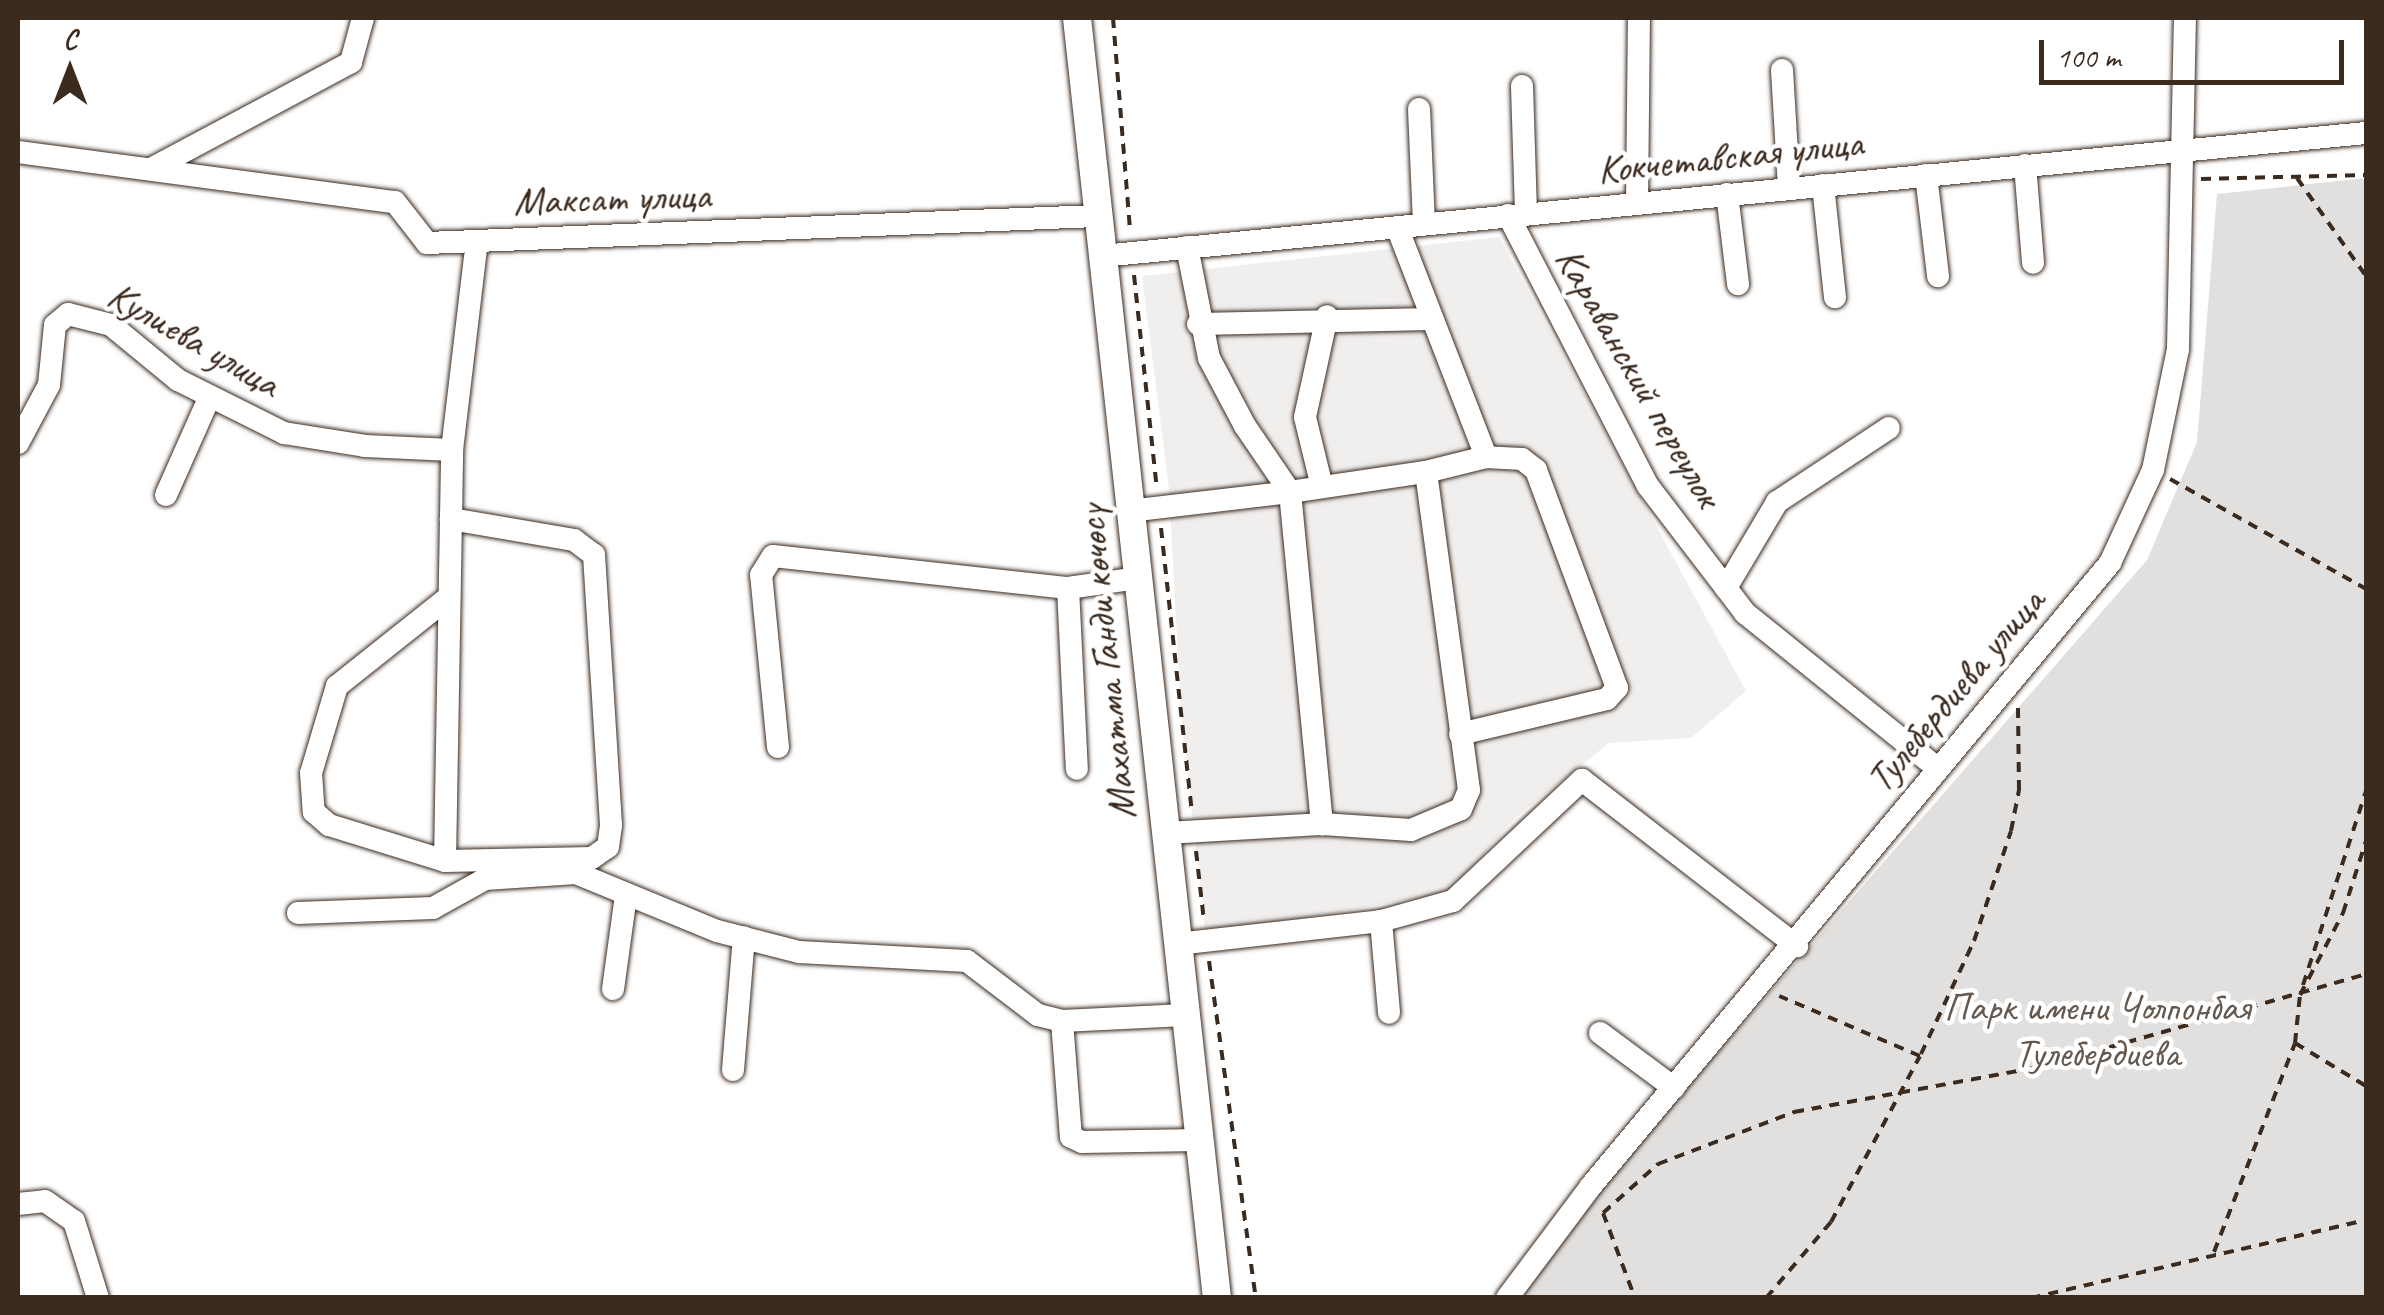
<!DOCTYPE html>
<html>
<head>
<meta charset="utf-8">
<style>
	body { margin:0 }
	#map { position:relative; width:2384px; height:1315px; overflow:hidden; background:#fff; font-family:Caveat,sans-serif }
	div>[style] { position:absolute }
	[style*='--x'] { left:calc(var(--x)*1px); top:calc(var(--y)*1px); width:calc(var(--w)*1px); rotate:calc(var(--a)*1deg) }
	.built>* { inset:0; background:#f1efee }
	.green>* { inset:0; background:#e2e0de }
	.path>* { height:4px; margin-top:-2px; transform-origin:0; background:repeating-linear-gradient(90deg,#3b2a1e 0 10px,transparent 0 18px) }
	.roads { filter:drop-shadow(0 0 2px #3b2a1e) drop-shadow(0 0 2px #3b2a1e) }
	.minor>* { height:22px; margin:-11px; padding:0 11px; transform-origin:11px; border-radius:11px; background:#fff }
	.major>* { height:28px; margin:-14px; padding:0 14px; transform-origin:14px; border-radius:14px; background:#fff }
	span { translate:-50% -50%; white-space:nowrap; text-align:center; line-height:1.15; -webkit-text-stroke:9px #fff; paint-order:stroke }
	.street-label { font-size:40px; color:#3b2a1e }
	.park-label { font-size:40px; color:#65584e }
	.frame { position:absolute; inset:0; border:20px solid #3b2a1e; pointer-events:none }
	.north { position:absolute; left:20px; top:20px; width:100px; height:100px; -webkit-text-stroke:8px #fff; paint-order:stroke; rotate:0deg; font-size:28px; font-weight:700; line-height:40px; text-align:center; color:#3b2a1e }
	.north::after { content:''; display:block; margin:auto; width:35px; height:45px; background:#3b2a1e; clip-path:polygon(50% 0,100% 100%,50% 72%,0 100%) }
	.scale { position:absolute; left:2039px; top:40px; width:305px; height:45px; box-sizing:border-box; border:5px solid #3b2a1e; border-top:0; padding-left:12px; font-size:30px; line-height:35px; white-space:nowrap; color:#3b2a1e; -webkit-text-stroke:8px #fff; paint-order:stroke }
</style>
</head>
<body>
<div id="map">
	<div class="built">
		<div style="clip-path:polygon(1499px 237px,1746px 691px,1691px 738px,1609px 743px,1515px 818px,1450px 892px,1206px 936px,1181px 714px,1169px 489px,1142px 276px)"></div>
	</div>
	<div class="green">
		<div style="clip-path:polygon(2366px 178px,2366px 1297px,1515px 1298px,1576px 1215px,2147px 560px,2197px 442px,2217px 194px)"></div>
	</div>
	<div class="path">
		<div style="--x:1113;--y:18;--w:213;--a:85.4"></div>
		<div style="--x:2297;--y:178;--w:120;--a:54.9"></div>
		<div style="--x:2201;--y:179;--w:165;--a:-1.4"></div>
		<div style="--x:1134;--y:275;--w:215;--a:83.9"></div>
		<div style="--x:2170;--y:479;--w:225;--a:29.3"></div>
		<div style="--x:1161;--y:528;--w:286;--a:83.8"></div>
		<div style="--x:1196;--y:851;--w:70;--a:83.5"></div>
		<div style="--x:1209;--y:961;--w:340;--a:82.1"></div>
		<div style="--x:2303;--y:985;--w:204;--a:-72"></div>
		<div style="--x:2295;--y:1043;--w:48;--a:-84.1"></div>
		<div style="--x:2300;--y:995;--w:93;--a:-62.3"></div>
		<div style="--x:2343;--y:913;--w:76;--a:-72.3"></div>
		<div style="--x:1921;--y:1054;--w:125;--a:-64.9"></div>
		<div style="--x:1974;--y:941;--w:116;--a:-71.4"></div>
		<div style="--x:2011;--y:831;--w:42;--a:-79"></div>
		<div style="--x:2019;--y:790;--w:83;--a:-90.7"></div>
		<div style="--x:1603;--y:1213;--w:74;--a:-41.7"></div>
		<div style="--x:1658;--y:1164;--w:146;--a:-20.9"></div>
		<div style="--x:1794;--y:1112;--w:250;--a:-10.4"></div>
		<div style="--x:2040;--y:1067;--w:339;--a:-15.9"></div>
		<div style="--x:1603;--y:1213;--w:91;--a:69.4"></div>
		<div style="--x:2214;--y:1252;--w:224;--a:-68.8"></div>
		<div style="--x:2295;--y:1043;--w:83;--a:31.2"></div>
		<div style="--x:1766;--y:1298;--w:100;--a:-49.5"></div>
		<div style="--x:1831;--y:1222;--w:188;--a:-61.8"></div>
		<div style="--x:1920;--y:1056;--w:153;--a:-156.9"></div>
		<div style="--x:2031;--y:1298;--w:344;--a:-13.1"></div>
	</div>
	<div class="roads">
		<div class="minor">
			<div style="--x:1782;--y:70;--w:118;--a:86.6"></div>
			<div style="--x:1522;--y:86;--w:128;--a:88.2"></div>
			<div style="--x:1419;--y:109;--w:115;--a:87.5"></div>
			<div style="--x:18;--y:152;--w:380;--a:7.6"></div>
			<div style="--x:395;--y:202;--w:52;--a:52"></div>
			<div style="--x:427;--y:243;--w:671;--a:-2.31"></div>
			<div style="--x:2025;--y:165;--w:98;--a:85.3"></div>
			<div style="--x:151;--y:169;--w:227;--a:-28.1"></div>
			<div style="--x:351;--y:62;--w:46;--a:-74.7"></div>
			<div style="--x:1926;--y:175;--w:102;--a:83.2"></div>
			<div style="--x:1823;--y:185;--w:113;--a:83.9"></div>
			<div style="--x:1727;--y:194;--w:91;--a:83"></div>
			<div style="--x:1637;--y:203;--w:185;--a:-89.4"></div>
			<div style="--x:1508;--y:215;--w:305;--a:62.7"></div>
			<div style="--x:1648;--y:486;--w:160;--a:52.6"></div>
			<div style="--x:1745;--y:613;--w:247;--a:38.9"></div>
			<div style="--x:1397;--y:227;--w:247;--a:68.8"></div>
			<div style="--x:1486;--y:457;--w:62;--a:166"></div>
			<div style="--x:1187;--y:247;--w:113;--a:78.8"></div>
			<div style="--x:1209;--y:358;--w:77;--a:62.1"></div>
			<div style="--x:1245;--y:426;--w:80;--a:55.7"></div>
			<div style="--x:1290;--y:492;--w:137;--a:-8.4"></div>
			<div style="--x:1426;--y:472;--w:321;--a:82.3"></div>
			<div style="--x:1469;--y:790;--w:21;--a:113"></div>
			<div style="--x:1461;--y:809;--w:54;--a:157.2"></div>
			<div style="--x:1411;--y:830;--w:89;--a:-176.1"></div>
			<div style="--x:1102;--y:256;--w:1270;--a:-5.56"></div>
			<div style="--x:1198;--y:324;--w:234;--a:-1.2"></div>
			<div style="--x:18;--y:443;--w:66;--a:-61.9"></div>
			<div style="--x:49;--y:385;--w:60;--a:-84.3"></div>
			<div style="--x:55;--y:325;--w:17;--a:-40"></div>
			<div style="--x:68;--y:314;--w:44;--a:14.3"></div>
			<div style="--x:111;--y:325;--w:87;--a:39.4"></div>
			<div style="--x:178;--y:380;--w:119;--a:26.6"></div>
			<div style="--x:284;--y:433;--w:82;--a:9.1"></div>
			<div style="--x:365;--y:446;--w:87;--a:2.6"></div>
			<div style="--x:452;--y:450;--w:210;--a:-83.2"></div>
			<div style="--x:1322;--y:487;--w:72;--a:-103.7"></div>
			<div style="--x:1305;--y:417;--w:103;--a:-77.7"></div>
			<div style="--x:166;--y:495;--w:108;--a:-66"></div>
			<div style="--x:1129;--y:511;--w:162;--a:-6.7"></div>
			<div style="--x:1290;--y:492;--w:334;--a:84.5"></div>
			<div style="--x:1322;--y:824;--w:158;--a:176.7"></div>
			<div style="--x:1068;--y:588;--w:181;--a:87.2"></div>
			<div style="--x:1726;--y:588;--w:100;--a:-59.3"></div>
			<div style="--x:1777;--y:502;--w:134;--a:-33.5"></div>
			<div style="--x:449;--y:597;--w:143;--a:141.5"></div>
			<div style="--x:337;--y:686;--w:91;--a:106.6"></div>
			<div style="--x:311;--y:773;--w:39;--a:86"></div>
			<div style="--x:314;--y:812;--w:20;--a:41"></div>
			<div style="--x:329;--y:825;--w:121;--a:17.2"></div>
			<div style="--x:445;--y:861;--w:147;--a:-1.2"></div>
			<div style="--x:592;--y:858;--w:19;--a:-35"></div>
			<div style="--x:608;--y:847;--w:22;--a:-82"></div>
			<div style="--x:611;--y:825;--w:271;--a:-93.6"></div>
			<div style="--x:594;--y:555;--w:25;--a:-143"></div>
			<div style="--x:574;--y:540;--w:125;--a:-170.3"></div>
			<div style="--x:1460;--y:734;--w:151;--a:-13.4"></div>
			<div style="--x:1607;--y:699;--w:15;--a:-48"></div>
			<div style="--x:1617;--y:688;--w:233;--a:-110.4"></div>
			<div style="--x:1536;--y:470;--w:18;--a:-142"></div>
			<div style="--x:1522;--y:459;--w:36;--a:-177"></div>
			<div style="--x:778;--y:747;--w:173;--a:-95.6"></div>
			<div style="--x:761;--y:575;--w:22;--a:-58"></div>
			<div style="--x:773;--y:556;--w:297;--a:6.2"></div>
			<div style="--x:1068;--y:588;--w:70;--a:-8.2"></div>
			<div style="--x:445;--y:861;--w:411;--a:-89"></div>
			<div style="--x:298;--y:913;--w:135;--a:-2.1"></div>
			<div style="--x:433;--y:908;--w:60;--a:-29.1"></div>
			<div style="--x:485;--y:879;--w:91;--a:-3.8"></div>
			<div style="--x:576;--y:873;--w:152;--a:22.4"></div>
			<div style="--x:717;--y:931;--w:85;--a:14.4"></div>
			<div style="--x:799;--y:952;--w:168;--a:3.1"></div>
			<div style="--x:967;--y:961;--w:89;--a:37.3"></div>
			<div style="--x:1038;--y:1015;--w:25;--a:14"></div>
			<div style="--x:1062;--y:1021;--w:123;--a:-2.8"></div>
			<div style="--x:1381;--y:921;--w:75;--a:-15.5"></div>
			<div style="--x:1453;--y:901;--w:177;--a:-43.2"></div>
			<div style="--x:1582;--y:780;--w:272;--a:37.7"></div>
			<div style="--x:1177;--y:944;--w:205;--a:-6.4"></div>
			<div style="--x:1381;--y:921;--w:92;--a:85"></div>
			<div style="--x:613;--y:989;--w:95;--a:-82.1"></div>
			<div style="--x:1062;--y:1021;--w:116;--a:85.6"></div>
			<div style="--x:1071;--y:1137;--w:12;--a:24"></div>
			<div style="--x:1082;--y:1142;--w:116;--a:-1"></div>
			<div style="--x:1600;--y:1033;--w:92;--a:36.6"></div>
			<div style="--x:733;--y:1070;--w:133;--a:-85.3"></div>
			<div style="--x:18;--y:1204;--w:27;--a:-6"></div>
			<div style="--x:45;--y:1201;--w:35;--a:35"></div>
			<div style="--x:74;--y:1221;--w:81;--a:72.7"></div>
			<div style="--x:1507;--y:1298;--w:140;--a:-53.1"></div>
			<div style="--x:1591;--y:1186;--w:811;--a:-50.2"></div>
			<div style="--x:2110;--y:563;--w:102;--a:-65.2"></div>
			<div style="--x:2153;--y:470;--w:124;--a:-78.3"></div>
			<div style="--x:2178;--y:349;--w:331;--a:-88.8"></div>
		</div>
		<div class="major">
			<div style="--x:1077;--y:18;--w:1288;--a:83.76"></div>
		</div>
	</div>
	<div class="street-label">
		<span style="left:1730px;top:156px;rotate:-6deg">Кокчетавская улица</span>
		<span style="left:612px;top:198px;rotate:-2deg">Максат улица</span>
		<span style="left:194px;top:339px;rotate:30deg">Кулиева улица</span>
		<span style="left:1639px;top:377px;rotate:60deg">Караванский переулок</span>
		<span style="left:1106px;top:662px;rotate:-96deg">Махатма Ганди көчөсү</span>
		<span style="left:1955px;top:690px;rotate:-50deg">Тулебердиева улица</span>
	</div>
	<div class="park-label">
		<span style="left:2097px;top:1030px">Парк имени Чолпонбая<br>Тулебердиева</span>
	</div>
	<div class="frame"></div>
	<div class="north">С</div>
	<div class="scale">100 m</div>
</div>
</body>
</html>
